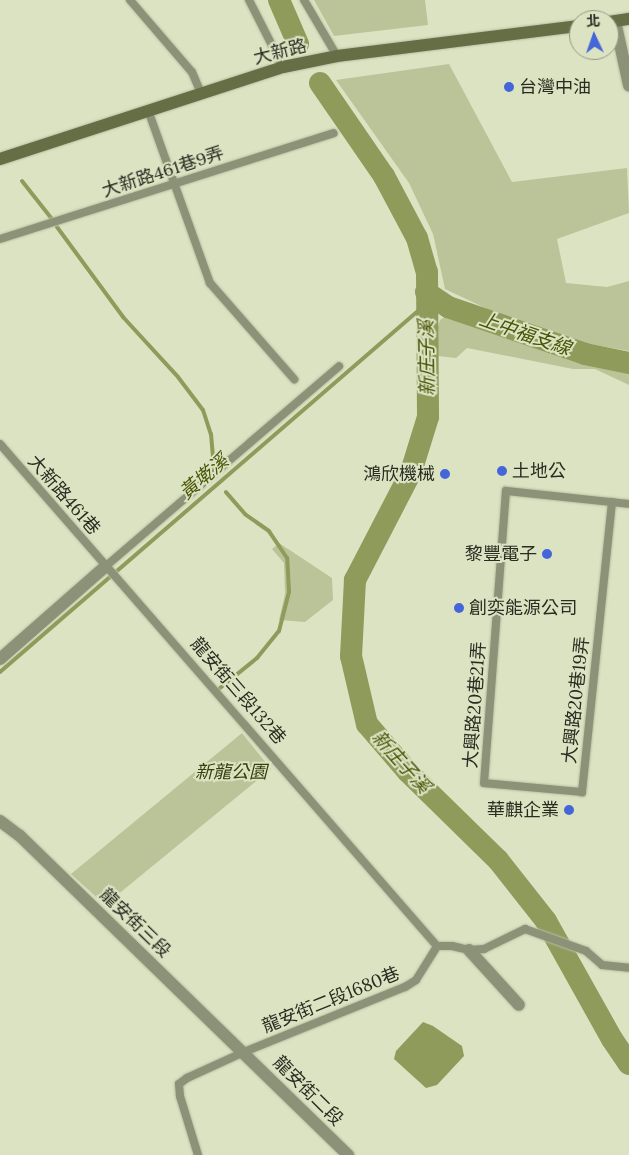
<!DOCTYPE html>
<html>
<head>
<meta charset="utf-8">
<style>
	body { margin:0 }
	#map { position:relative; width:629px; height:1155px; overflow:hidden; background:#dce3c3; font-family:Lora,"Noto Sans TC",serif }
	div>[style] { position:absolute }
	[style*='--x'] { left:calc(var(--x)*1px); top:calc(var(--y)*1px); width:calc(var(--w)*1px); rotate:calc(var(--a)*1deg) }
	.green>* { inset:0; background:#bac498 }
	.water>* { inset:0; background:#8e9b5b }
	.stream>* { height:4px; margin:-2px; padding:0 2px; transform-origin:2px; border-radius:2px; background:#8e9b5b }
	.river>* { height:22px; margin:-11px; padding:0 11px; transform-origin:11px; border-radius:11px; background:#8e9b5b }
	.roads { filter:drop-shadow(0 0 1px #b8bea2) drop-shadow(0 0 1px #b8bea2) }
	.service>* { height:8px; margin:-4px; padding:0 4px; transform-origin:4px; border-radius:4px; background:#8c9277 }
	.minor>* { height:12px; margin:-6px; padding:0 6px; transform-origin:6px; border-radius:6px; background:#8c9277 }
	.tertiary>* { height:12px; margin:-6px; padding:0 6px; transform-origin:6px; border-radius:6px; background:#8c9277 }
	.secondary>* { height:12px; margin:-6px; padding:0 6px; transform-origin:6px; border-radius:6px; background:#656e45 }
	.dots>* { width:14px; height:14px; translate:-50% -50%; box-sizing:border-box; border:2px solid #dce3c3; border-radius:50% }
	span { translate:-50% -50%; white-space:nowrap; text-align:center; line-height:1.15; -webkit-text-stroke:4px #dce3c3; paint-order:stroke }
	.street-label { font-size:18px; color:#292c20 }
	.poi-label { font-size:18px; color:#292c20 }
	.left { translate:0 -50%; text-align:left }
	.right { translate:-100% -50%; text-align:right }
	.park-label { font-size:18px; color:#363e0c; font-style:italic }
	.water-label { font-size:19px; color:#4a5508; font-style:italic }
	.north { position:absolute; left:569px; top:10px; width:50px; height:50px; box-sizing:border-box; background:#dce3c3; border:1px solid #949a82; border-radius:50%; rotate:357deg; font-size:14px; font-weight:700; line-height:20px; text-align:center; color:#292c20 }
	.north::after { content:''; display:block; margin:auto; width:18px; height:22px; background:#4565d9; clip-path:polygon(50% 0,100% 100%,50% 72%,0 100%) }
</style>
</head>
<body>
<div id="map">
	<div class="green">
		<div style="clip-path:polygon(314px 0,425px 0,428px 25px,334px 36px)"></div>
		<div style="clip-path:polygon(449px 64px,512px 182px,627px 168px,629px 213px,557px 239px,566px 283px,607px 287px,629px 281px,629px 351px,572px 341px,502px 316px,445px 289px,433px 234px,409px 183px,336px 80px)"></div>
		<div style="clip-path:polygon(450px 313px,507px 335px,567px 353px,629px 368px,629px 385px,595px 369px,573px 369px,467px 348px,456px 358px,438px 356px,435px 337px,440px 320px)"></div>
		<div style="clip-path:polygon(279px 543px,332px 578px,333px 600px,305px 622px,279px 620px,285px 594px,284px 563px,272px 549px)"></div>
		<div style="clip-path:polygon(242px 733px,271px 769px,105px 905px,71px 874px)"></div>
	</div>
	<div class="water">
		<div style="clip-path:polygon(423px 1022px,433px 1026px,462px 1046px,464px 1056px,437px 1085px,426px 1088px,394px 1059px,396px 1051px)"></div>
	</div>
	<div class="stream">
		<div style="--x:22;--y:181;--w:48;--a:51.7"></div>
		<div style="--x:57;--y:227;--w:112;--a:53.7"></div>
		<div style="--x:123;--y:317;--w:81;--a:47.5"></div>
		<div style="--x:178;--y:377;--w:41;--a:52.9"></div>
		<div style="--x:203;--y:410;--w:25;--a:72"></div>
		<div style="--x:211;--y:434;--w:34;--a:85"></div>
		<div style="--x:0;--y:672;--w:563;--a:-40.82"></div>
		<div style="--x:220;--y:688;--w:48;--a:-39"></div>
		<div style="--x:257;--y:658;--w:35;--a:-51"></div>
		<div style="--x:279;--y:631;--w:40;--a:-75.6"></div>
		<div style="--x:289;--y:592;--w:34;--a:-93"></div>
		<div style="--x:287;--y:558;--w:32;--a:-124"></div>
		<div style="--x:269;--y:531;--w:29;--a:-145"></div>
		<div style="--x:245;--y:514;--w:29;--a:-131"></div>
	</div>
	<div class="river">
		<div style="--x:279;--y:0;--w:48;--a:66.6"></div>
		<div style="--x:320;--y:83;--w:113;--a:55.5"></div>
		<div style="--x:384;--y:176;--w:70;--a:62"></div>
		<div style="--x:417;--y:238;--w:35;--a:74"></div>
		<div style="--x:427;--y:272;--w:145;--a:89.6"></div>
		<div style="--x:428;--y:417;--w:58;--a:107.2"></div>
		<div style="--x:411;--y:472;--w:122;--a:117.4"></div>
		<div style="--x:355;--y:580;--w:76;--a:93"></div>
		<div style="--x:351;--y:656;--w:70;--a:76.8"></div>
		<div style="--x:367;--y:724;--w:63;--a:49.5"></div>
		<div style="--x:408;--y:772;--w:126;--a:44.4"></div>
		<div style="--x:498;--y:860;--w:78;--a:51.8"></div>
		<div style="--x:546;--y:921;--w:135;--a:60.8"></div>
		<div style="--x:612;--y:1039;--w:30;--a:56"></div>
		<div style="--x:426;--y:292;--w:27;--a:34"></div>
		<div style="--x:448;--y:307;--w:145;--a:18.9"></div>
		<div style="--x:585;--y:354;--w:45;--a:11.6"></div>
	</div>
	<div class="roads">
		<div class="service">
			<div style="--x:130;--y:0;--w:95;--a:49.3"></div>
			<div style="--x:192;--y:72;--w:23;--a:67"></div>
			<div style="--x:249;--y:0;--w:75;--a:63.1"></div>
			<div style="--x:304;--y:0;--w:65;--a:59.5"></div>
			<div style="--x:148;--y:110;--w:184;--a:70.3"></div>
			<div style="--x:210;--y:283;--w:128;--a:48.8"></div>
			<div style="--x:0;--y:239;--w:350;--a:-17.6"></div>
			<div style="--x:0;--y:444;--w:666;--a:48.96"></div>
			<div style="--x:612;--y:502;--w:292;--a:95.9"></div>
			<div style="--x:582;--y:792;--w:98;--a:-174.8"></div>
			<div style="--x:484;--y:783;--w:293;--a:-85.7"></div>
			<div style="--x:506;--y:491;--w:124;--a:6"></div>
			<div style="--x:106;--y:566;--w:307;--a:-40.6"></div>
			<div style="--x:198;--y:1155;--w:62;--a:-107"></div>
			<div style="--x:180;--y:1096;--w:12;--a:-95"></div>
			<div style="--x:179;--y:1084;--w:10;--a:-37"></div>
			<div style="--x:187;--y:1078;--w:63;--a:-24.5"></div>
			<div style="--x:244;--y:1052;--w:174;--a:-22"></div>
			<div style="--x:405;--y:987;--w:13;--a:-32"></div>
			<div style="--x:416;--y:980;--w:40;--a:-58"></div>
			<div style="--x:437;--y:946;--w:15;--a:0"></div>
			<div style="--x:452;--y:946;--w:17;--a:13"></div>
			<div style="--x:469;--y:950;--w:15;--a:-4"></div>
			<div style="--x:484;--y:949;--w:46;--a:-26"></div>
			<div style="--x:525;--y:929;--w:65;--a:19.8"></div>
			<div style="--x:586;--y:951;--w:21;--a:41"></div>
			<div style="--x:602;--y:965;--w:27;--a:6"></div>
		</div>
		<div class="minor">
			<div style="--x:0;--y:659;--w:141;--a:-41.3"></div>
			<div style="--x:469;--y:950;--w:74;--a:47.7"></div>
		</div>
		<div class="tertiary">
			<div style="--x:615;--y:21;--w:66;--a:77.7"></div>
			<div style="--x:0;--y:821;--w:25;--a:37"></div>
			<div style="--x:20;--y:836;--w:458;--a:44.2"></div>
		</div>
		<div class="secondary">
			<div style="--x:609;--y:22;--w:20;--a:-9"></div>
			<div style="--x:0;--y:159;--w:298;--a:-18"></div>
			<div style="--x:283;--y:67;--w:55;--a:-11.5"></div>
			<div style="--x:337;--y:56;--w:244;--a:-7.1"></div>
		</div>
	</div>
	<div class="dots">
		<div style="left:509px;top:87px;background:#4565d9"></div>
		<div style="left:502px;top:471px;background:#4565d9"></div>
		<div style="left:445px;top:474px;background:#4565d9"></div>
		<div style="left:547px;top:554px;background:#4565d9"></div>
		<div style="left:459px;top:608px;background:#4565d9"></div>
		<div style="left:569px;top:810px;background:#4565d9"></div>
	</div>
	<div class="street-label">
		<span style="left:280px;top:52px;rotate:-14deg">大新路</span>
		<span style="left:163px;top:172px;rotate:-18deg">大新路461巷9弄</span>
		<span style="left:64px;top:495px;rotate:49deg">大新路461巷</span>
		<span style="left:238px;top:691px;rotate:49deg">龍安街三段132巷</span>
		<span style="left:576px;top:700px;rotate:-84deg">大興路20巷19弄</span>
		<span style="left:475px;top:705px;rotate:-86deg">大興路20巷21弄</span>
		<span style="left:135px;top:923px;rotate:44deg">龍安街三段</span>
		<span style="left:331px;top:1000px;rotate:-22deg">龍安街二段1680巷</span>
		<span style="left:308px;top:1091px;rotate:45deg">龍安街二段</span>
	</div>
	<div class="poi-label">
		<span class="left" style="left:519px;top:87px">台灣中油</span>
		<span class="left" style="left:512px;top:471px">土地公</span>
		<span class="right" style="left:435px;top:474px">鴻欣機械</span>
		<span class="right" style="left:537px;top:554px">黎豐電子</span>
		<span class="left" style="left:469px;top:608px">創奕能源公司</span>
		<span class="right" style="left:559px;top:810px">華麒企業</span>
	</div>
	<div class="park-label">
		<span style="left:231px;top:772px">新龍公園</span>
	</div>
	<div class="water-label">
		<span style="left:525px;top:334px;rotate:19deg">上中福支線</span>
		<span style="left:427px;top:358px;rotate:-91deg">新庄子溪</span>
		<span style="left:204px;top:477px;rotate:-41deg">黃墘溪</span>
		<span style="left:401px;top:762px;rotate:48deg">新庄子溪</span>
	</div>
	<div class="north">北</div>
</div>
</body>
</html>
